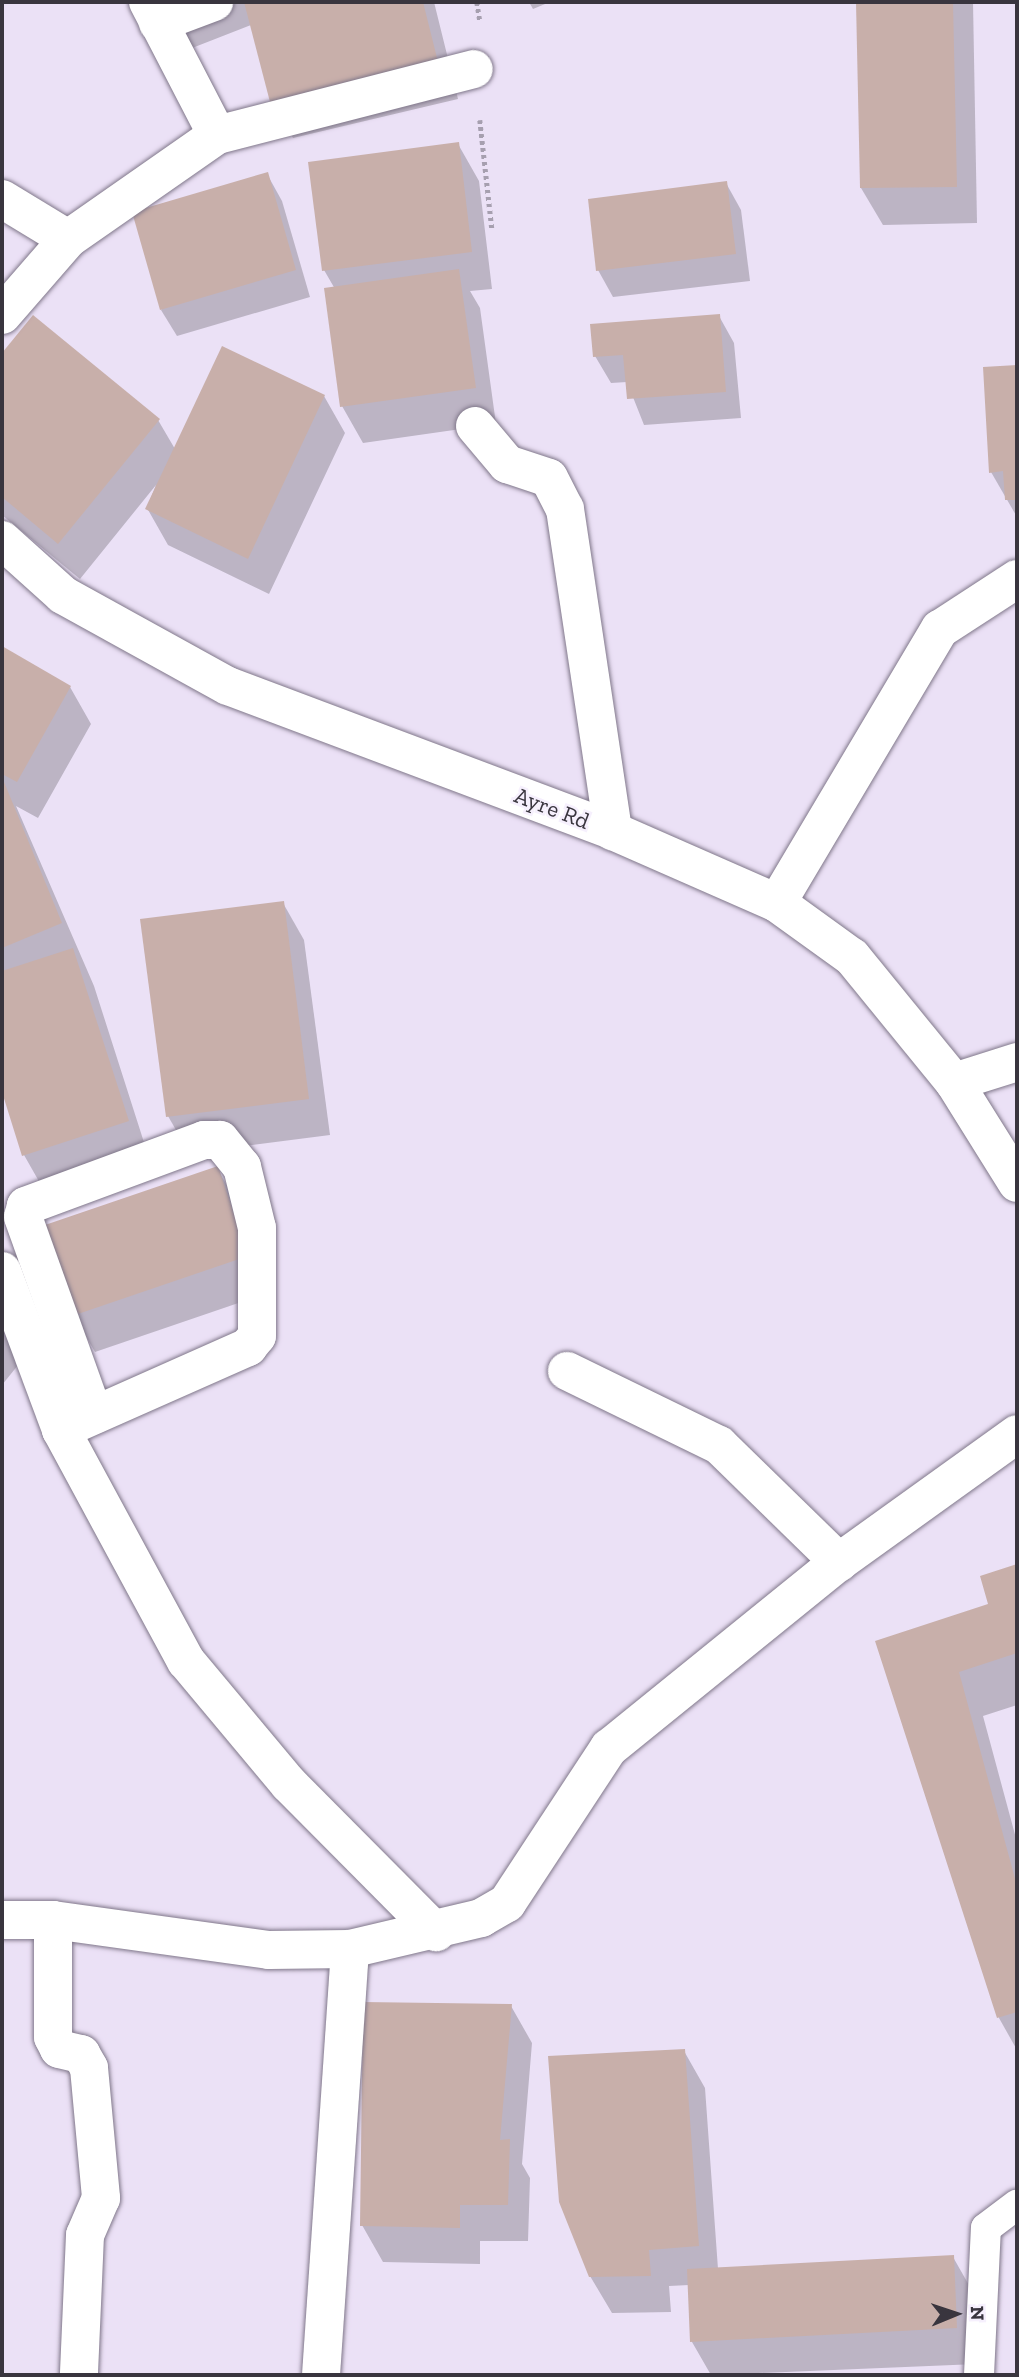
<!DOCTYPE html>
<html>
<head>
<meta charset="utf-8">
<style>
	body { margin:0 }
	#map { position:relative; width:1019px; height:2377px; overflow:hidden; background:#ebe1f6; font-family:"Zilla Slab",serif }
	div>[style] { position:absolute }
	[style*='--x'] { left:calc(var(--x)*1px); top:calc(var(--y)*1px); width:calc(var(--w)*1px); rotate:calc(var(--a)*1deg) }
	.shadow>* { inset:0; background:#0003 }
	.building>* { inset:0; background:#c8afaa }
	.path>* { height:4.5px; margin-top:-2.25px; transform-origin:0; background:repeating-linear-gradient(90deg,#a69faf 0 3.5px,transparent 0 7px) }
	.roads { filter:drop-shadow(0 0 2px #80778a) drop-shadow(0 0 2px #80778a) }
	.service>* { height:30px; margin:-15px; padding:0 15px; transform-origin:15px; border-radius:15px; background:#fff }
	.minor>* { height:38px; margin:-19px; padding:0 19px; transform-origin:19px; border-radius:19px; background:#fff }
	span { translate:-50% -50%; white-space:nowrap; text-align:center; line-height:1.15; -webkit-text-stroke:5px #f6f0fd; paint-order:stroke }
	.street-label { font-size:23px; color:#39353e }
	.frame { position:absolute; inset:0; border:4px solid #39353e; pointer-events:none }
	.north { position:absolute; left:921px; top:2279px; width:70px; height:70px; -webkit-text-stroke:5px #f6f0fd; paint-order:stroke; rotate:88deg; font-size:19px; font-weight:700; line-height:28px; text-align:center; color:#39353e }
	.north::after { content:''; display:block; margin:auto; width:24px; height:32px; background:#39353e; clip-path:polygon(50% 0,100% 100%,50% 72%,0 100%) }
</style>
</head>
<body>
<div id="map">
	<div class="shadow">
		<div style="clip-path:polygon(161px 2px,434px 2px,458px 99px,293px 138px,272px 101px,251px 25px,187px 50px)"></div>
		<div style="clip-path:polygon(529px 2px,550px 2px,533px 9px)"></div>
		<div style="clip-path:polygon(858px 2px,973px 2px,977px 223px,883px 225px,861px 188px)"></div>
		<div style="clip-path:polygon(458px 144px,479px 181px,492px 289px,470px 291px,480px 308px,496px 424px,363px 443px,342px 406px,335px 289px,324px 270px)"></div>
		<div style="clip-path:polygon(267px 174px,282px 201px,310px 297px,177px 336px,161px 310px)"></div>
		<div style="clip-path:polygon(726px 183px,741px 210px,750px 281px,613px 297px,598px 270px)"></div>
		<div style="clip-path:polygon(719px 316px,734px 343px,741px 418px,644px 425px,627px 382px,611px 383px,595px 356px)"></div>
		<div style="clip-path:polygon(33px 317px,158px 420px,175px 449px,324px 396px,345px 433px,269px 594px,168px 545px,147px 508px,156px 485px,80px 579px,2px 515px,2px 356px)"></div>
		<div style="clip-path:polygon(1017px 367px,1017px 517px,991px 472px,985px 369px)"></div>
		<div style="clip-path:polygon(2px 648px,70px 687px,91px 724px,38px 818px,16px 806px,94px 986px,149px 1158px,45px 1192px,24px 1155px,2px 1087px)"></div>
		<div style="clip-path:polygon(283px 903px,304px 940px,330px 1135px,189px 1153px,168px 1116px)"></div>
		<div style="clip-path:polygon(217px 1168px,238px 1205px,268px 1293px,95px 1352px,74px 1316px)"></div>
		<div style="clip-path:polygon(2px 1306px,31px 1349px,2px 1385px)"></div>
		<div style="clip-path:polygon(1017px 1566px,1017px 1705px,983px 1716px,1017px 1842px,1017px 2050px,999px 2018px,877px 1642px,990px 1605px,982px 1577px)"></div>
		<div style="clip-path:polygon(511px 2006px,532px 2043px,522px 2164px,530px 2178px,528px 2241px,480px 2241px,480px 2264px,383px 2262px,362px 2225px)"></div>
		<div style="clip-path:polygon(684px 2051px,705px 2088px,718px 2269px,953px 2257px,974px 2294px,977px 2364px,711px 2375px,692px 2342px,689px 2285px,669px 2286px,671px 2312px,612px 2313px,590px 2276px)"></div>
	</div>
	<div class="building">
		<div style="clip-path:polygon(244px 2px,423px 2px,438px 62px,270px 102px)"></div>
		<div style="clip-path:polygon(856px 2px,953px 2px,957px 187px,860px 188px)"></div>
		<div style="clip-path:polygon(459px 142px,472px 252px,322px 271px,308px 162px)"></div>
		<div style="clip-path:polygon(268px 172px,296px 270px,160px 310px,132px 212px)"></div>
		<div style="clip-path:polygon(727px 181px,736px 254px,596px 271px,588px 199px)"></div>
		<div style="clip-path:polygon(459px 269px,476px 388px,340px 407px,324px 288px)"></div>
		<div style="clip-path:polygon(720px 314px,726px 392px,627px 399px,623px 355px,593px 357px,590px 324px)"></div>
		<div style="clip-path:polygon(33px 315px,160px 419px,58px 544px,2px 497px,2px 353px)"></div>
		<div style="clip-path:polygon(222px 346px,325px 395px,248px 559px,145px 509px)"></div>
		<div style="clip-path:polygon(1017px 365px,1017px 500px,1005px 500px,1003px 471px,989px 473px,983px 367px)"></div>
		<div style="clip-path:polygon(2px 646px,71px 686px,17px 782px,2px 774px)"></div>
		<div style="clip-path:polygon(2px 777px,62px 923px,2px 948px)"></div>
		<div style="clip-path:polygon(284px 901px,309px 1099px,166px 1117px,140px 919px)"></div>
		<div style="clip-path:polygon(73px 948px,129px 1121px,22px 1156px,2px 1092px,2px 971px)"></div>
		<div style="clip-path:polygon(218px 1166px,248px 1256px,72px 1316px,42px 1226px)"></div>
		<div style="clip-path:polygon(1017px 1564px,1017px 1653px,959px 1672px,1017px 1886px,1017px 2012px,997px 2018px,875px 1641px,988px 1604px,980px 1576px)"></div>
		<div style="clip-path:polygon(363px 2002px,512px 2004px,500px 2140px,510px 2139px,508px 2205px,460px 2205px,460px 2228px,360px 2226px)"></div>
		<div style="clip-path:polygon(685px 2049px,699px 2246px,649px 2250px,651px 2276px,589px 2277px,559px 2202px,548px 2056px)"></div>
		<div style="clip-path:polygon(954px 2255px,957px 2328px,690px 2342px,687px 2269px)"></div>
	</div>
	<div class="path">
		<div style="--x:477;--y:2;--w:20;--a:81"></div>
		<div style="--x:480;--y:120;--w:109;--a:83.7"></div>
	</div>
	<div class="roads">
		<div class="service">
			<div style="--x:979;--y:2375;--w:147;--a:-87.3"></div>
			<div style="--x:986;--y:2228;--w:39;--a:-37"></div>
		</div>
		<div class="minor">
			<div style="--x:158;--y:23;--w:60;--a:-20.6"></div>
			<div style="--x:217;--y:135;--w:265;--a:-14.4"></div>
			<div style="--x:2;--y:199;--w:77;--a:31.2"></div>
			<div style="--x:2;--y:315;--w:101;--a:-49"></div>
			<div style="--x:68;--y:239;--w:182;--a:-34.9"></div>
			<div style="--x:217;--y:135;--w:150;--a:-117.4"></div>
			<div style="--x:475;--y:426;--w:50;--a:49.9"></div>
			<div style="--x:507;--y:464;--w:44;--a:18.4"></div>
			<div style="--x:549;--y:478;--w:35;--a:63"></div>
			<div style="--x:565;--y:509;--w:326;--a:81.5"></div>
			<div style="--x:2;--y:540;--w:82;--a:42"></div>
			<div style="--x:63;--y:595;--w:188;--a:28.9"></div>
			<div style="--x:228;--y:686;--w:411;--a:20.6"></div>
			<div style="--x:613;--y:831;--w:179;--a:23.7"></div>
			<div style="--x:777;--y:903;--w:92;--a:35.8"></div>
			<div style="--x:852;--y:957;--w:161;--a:50.8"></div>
			<div style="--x:954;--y:1082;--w:119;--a:58"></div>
			<div style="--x:777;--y:903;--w:319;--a:-59.3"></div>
			<div style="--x:940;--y:629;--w:92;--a:-33"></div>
			<div style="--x:954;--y:1082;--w:66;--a:-17.6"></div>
			<div style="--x:2;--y:1271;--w:170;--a:69.6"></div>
			<div style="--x:61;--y:1430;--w:263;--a:61.6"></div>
			<div style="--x:186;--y:1661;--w:160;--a:50.1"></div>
			<div style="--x:289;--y:1784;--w:209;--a:45.2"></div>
			<div style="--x:567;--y:1371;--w:169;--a:26"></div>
			<div style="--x:719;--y:1445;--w:168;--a:44.3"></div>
			<div style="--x:61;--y:1430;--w:205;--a:-23.9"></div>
			<div style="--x:248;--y:1347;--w:14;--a:-51"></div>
			<div style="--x:257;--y:1336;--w:108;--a:-90"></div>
			<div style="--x:257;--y:1228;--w:63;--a:-103.8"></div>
			<div style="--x:242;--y:1167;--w:35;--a:-129"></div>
			<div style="--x:220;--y:1140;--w:16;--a:180"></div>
			<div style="--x:204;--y:1140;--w:190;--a:159.7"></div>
			<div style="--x:26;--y:1206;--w:11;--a:105"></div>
			<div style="--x:23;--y:1217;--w:210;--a:70.3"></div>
			<div style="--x:2;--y:1920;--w:51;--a:0"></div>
			<div style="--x:53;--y:1920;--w:218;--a:7.9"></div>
			<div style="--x:269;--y:1950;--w:81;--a:-0.7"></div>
			<div style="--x:350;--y:1949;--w:135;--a:-13.3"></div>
			<div style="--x:481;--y:1918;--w:30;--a:-30"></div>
			<div style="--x:507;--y:1903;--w:186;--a:-56.7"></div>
			<div style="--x:609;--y:1748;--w:296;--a:-39"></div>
			<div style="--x:839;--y:1562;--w:219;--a:-35.7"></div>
			<div style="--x:53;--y:1920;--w:117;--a:90"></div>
			<div style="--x:53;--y:2037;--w:13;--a:63"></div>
			<div style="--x:59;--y:2049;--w:23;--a:13"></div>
			<div style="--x:81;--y:2054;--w:16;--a:60"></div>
			<div style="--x:89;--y:2068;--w:131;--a:84.7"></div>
			<div style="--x:101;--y:2198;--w:40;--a:113.4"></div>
			<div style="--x:85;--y:2235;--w:140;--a:92.5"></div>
			<div style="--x:321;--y:2375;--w:427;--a:-86.1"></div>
		</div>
	</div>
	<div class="street-label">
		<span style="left:552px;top:808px;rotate:21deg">Ayre Rd</span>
	</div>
	<div class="frame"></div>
	<div class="north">N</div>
</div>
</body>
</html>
